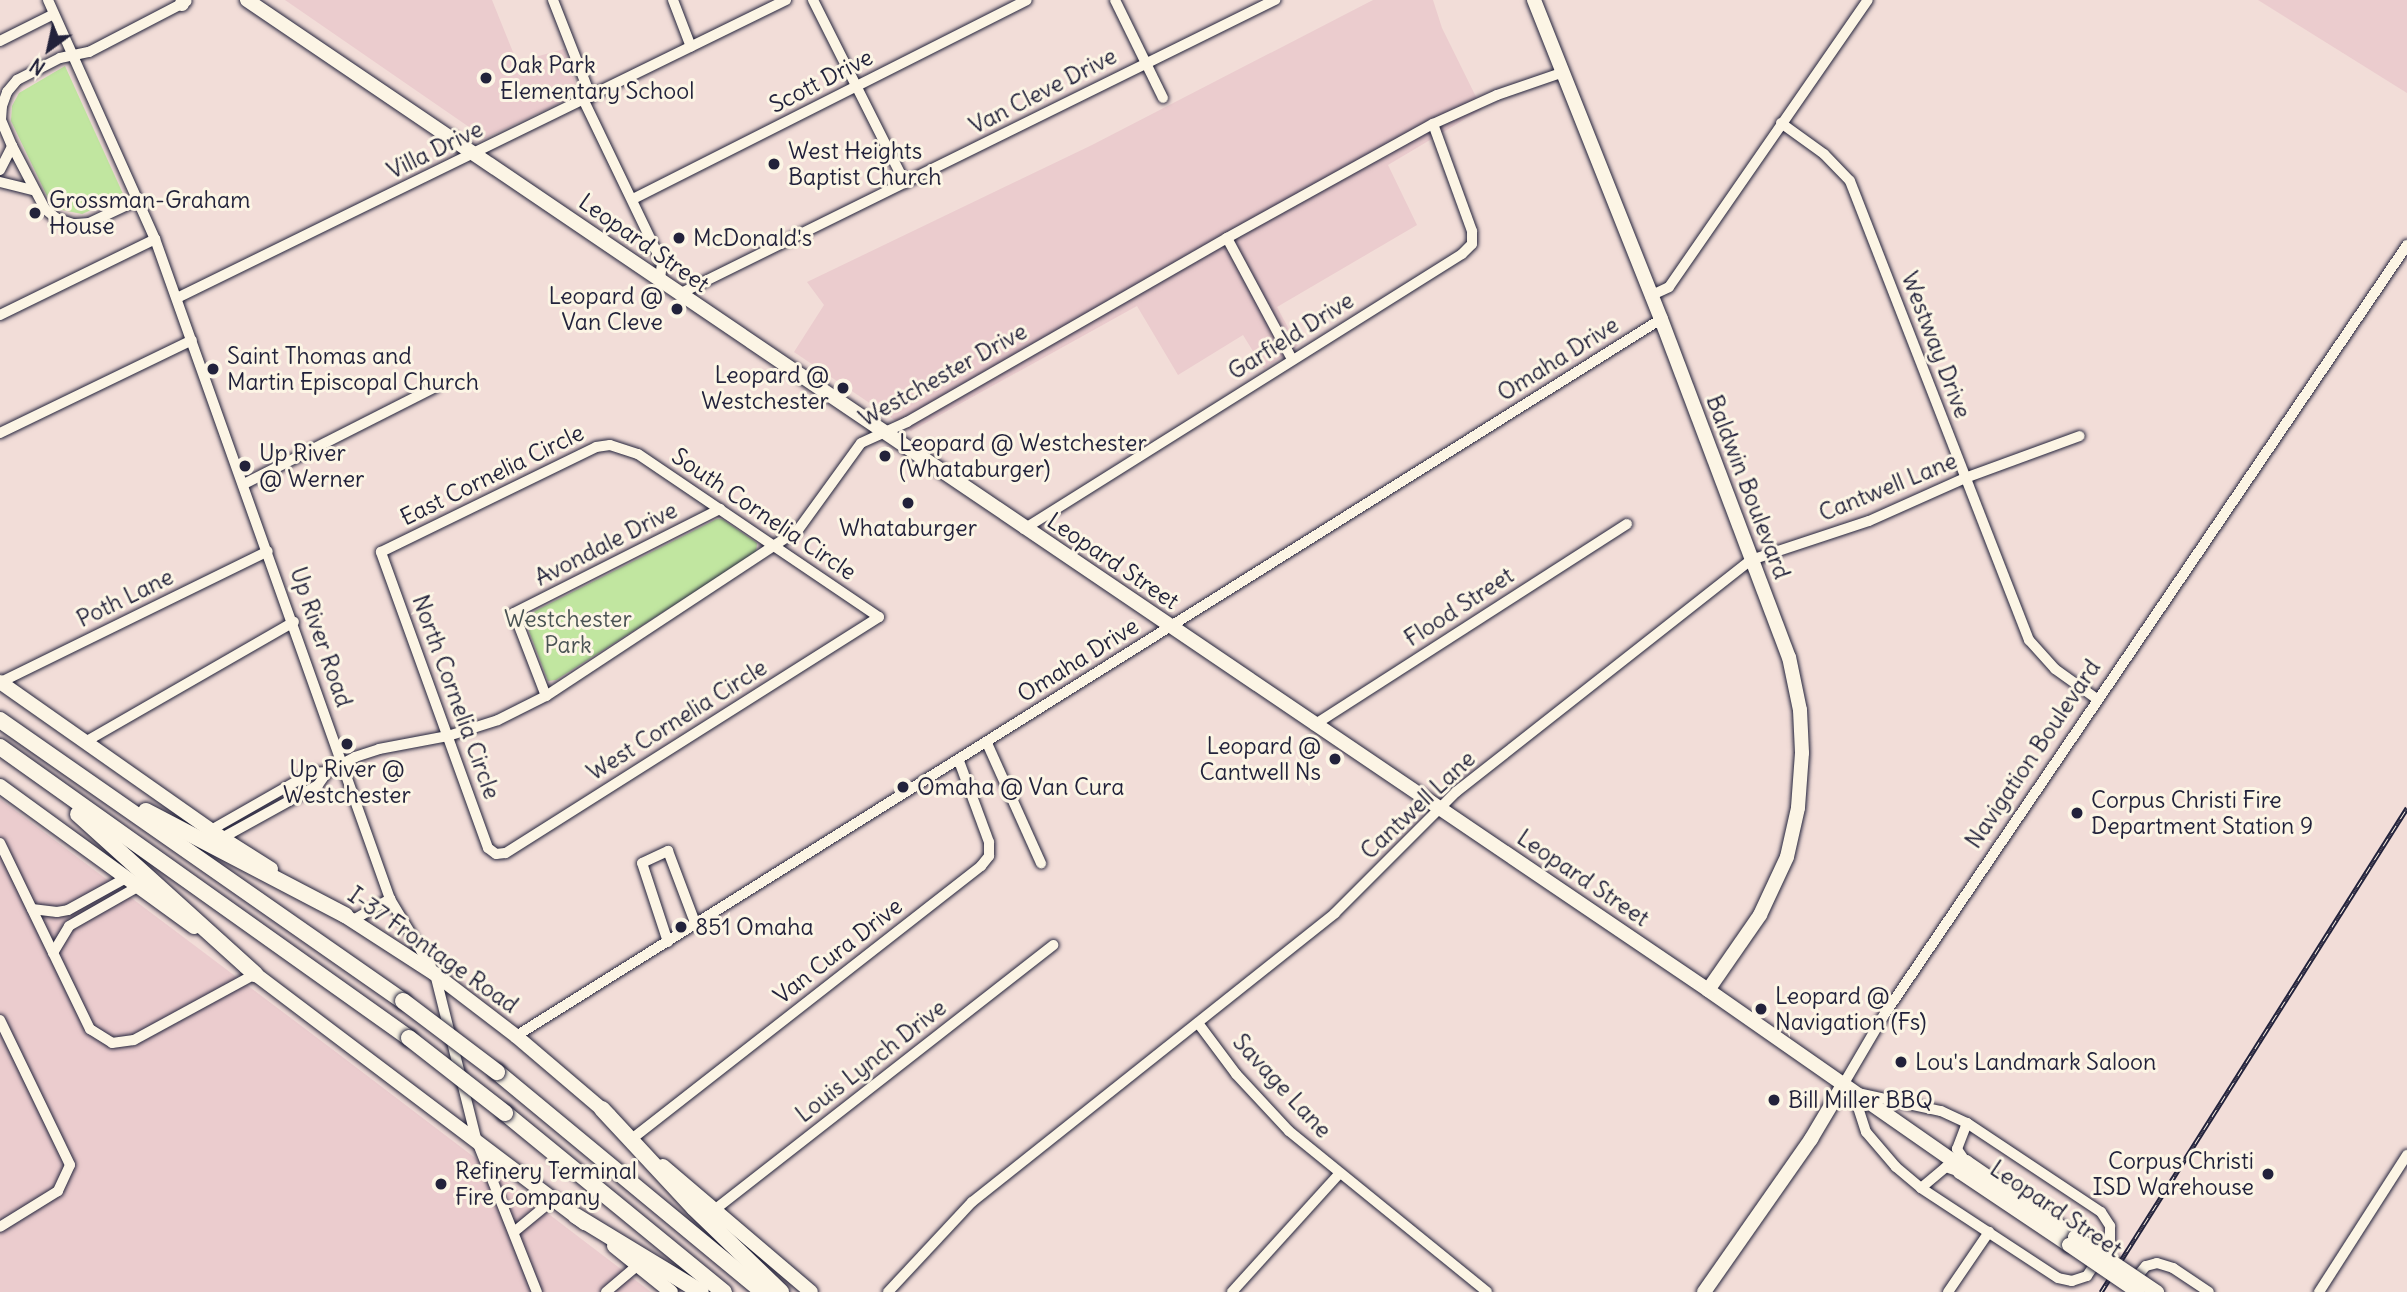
<!DOCTYPE html>
<html>
<head>
<meta charset="utf-8">
<style>
	body { margin:0 }
	#map { position:relative; width:2407px; height:1292px; overflow:hidden; background:#f2ddd8; font-family:Delius,sans-serif }
	div>[style] { position:absolute }
	[style*='--x'] { left:calc(var(--x)*1px); top:calc(var(--y)*1px); width:calc(var(--w)*1px); rotate:calc(var(--a)*1deg) }
	.built>* { inset:0; background:#ebccce }
	.green>* { inset:0; background:#c1e6a0 }
	.roads { filter:drop-shadow(0 0 2px #22223b) drop-shadow(0 0 2px #22223b) }
	.minor>* { height:10px; margin:-5px; padding:0 5px; transform-origin:5px; border-radius:5px; background:#fcf5e5 }
	.major>* { height:14px; margin:-7px; padding:0 7px; transform-origin:7px; border-radius:7px; background:#fcf5e5 }
	.highway>* { height:16px; margin:-8px; padding:0 8px; transform-origin:8px; border-radius:8px; background:#fcf5e5 }
	.rail>* { height:5px; margin-top:-2.5px; transform-origin:0; background:repeating-linear-gradient(90deg,#fcf5e5 0 8px,#22223b 0 16px); box-sizing:border-box; border-block:2px solid #22223b }
	.bridges { filter:drop-shadow(0 0 2px #22223b) drop-shadow(0 0 2px #22223b) }
	.major-bridge>* { height:14px; margin:-7px; padding:0 7px; transform-origin:7px; border-radius:7px; background:#fcf5e5 }
	.highway-bridge>* { height:16px; margin:-8px; padding:0 8px; transform-origin:8px; border-radius:8px; background:#fcf5e5 }
	.dots>* { width:19px; height:19px; translate:-50% -50%; box-sizing:border-box; border:4px solid #fcf5e5; border-radius:50% }
	span { translate:-50% -50%; white-space:nowrap; text-align:center; line-height:1.15; -webkit-text-stroke:6px #fcf5e5; paint-order:stroke }
	.poi-label { font-size:23px; color:#22223b }
	.left { translate:0 -50%; text-align:left }
	.right { translate:-100% -50%; text-align:right }
	.street-label { font-size:23px; color:#22223b }
	.park-label { font-size:23px; color:#4a5354 }
	.north { position:absolute; left:14px; top:14px; width:70px; height:70px; -webkit-text-stroke:5px #fcf5e5; paint-order:stroke; rotate:213deg; font-size:19px; font-weight:700; line-height:28px; text-align:center; color:#22223b }
	.north::after { content:''; display:block; margin:auto; width:24px; height:32px; background:#22223b; clip-path:polygon(50% 0,100% 100%,50% 72%,0 100%) }
</style>
</head>
<body>
<div id="map">
	<div class="built">
		<div style="clip-path:polygon(285px 0,492px 0,517px 62px,564px 49px,579px 94px,485px 138px)"></div>
		<div style="clip-path:polygon(1373px 0,1433px 0,1442px 28px,1482px 109px,1388px 165px,1417px 225px,1277px 307px,1298px 346px,1264px 369px,1243px 335px,1178px 375px,1137px 306px,911px 431px,794px 352px,824px 305px,807px 282px,1092px 145px)"></div>
		<div style="clip-path:polygon(2258px 0,2407px 0,2407px 93px)"></div>
		<div style="clip-path:polygon(0 799px,340px 1055px,651px 1292px,0 1292px)"></div>
	</div>
	<div class="green">
		<div style="clip-path:polygon(65px 66px,124px 196px,82px 214px,62px 210px,48px 198px,11px 121px,12px 106px,19px 93px)"></div>
		<div style="clip-path:polygon(717px 519px,722px 519px,757px 543px,756px 553px,556px 680px,548px 681px,529px 631px,529px 620px,535px 611px)"></div>
	</div>
	<div class="roads">
		<div class="minor">
			<div style="--x:48;--y:0;--w:262;--a:65.9"></div>
			<div style="--x:155;--y:239;--w:701;--a:70.4"></div>
			<div style="--x:390;--y:899;--w:87;--a:59"></div>
			<div style="--x:435;--y:974;--w:170;--a:76"></div>
			<div style="--x:476;--y:1139;--w:165;--a:68.3"></div>
			<div style="--x:553;--y:0;--w:104;--a:68.6"></div>
			<div style="--x:673;--y:0;--w:50;--a:69"></div>
			<div style="--x:813;--y:0;--w:205;--a:63.3"></div>
			<div style="--x:1115;--y:0;--w:109;--a:63.9"></div>
			<div style="--x:0;--y:41;--w:60;--a:-26.6"></div>
			<div style="--x:584;--y:101;--w:180;--a:64.3"></div>
			<div style="--x:662;--y:263;--w:17;--a:97"></div>
			<div style="--x:1781;--y:123;--w:53;--a:35.8"></div>
			<div style="--x:1824;--y:154;--w:37;--a:46"></div>
			<div style="--x:1850;--y:181;--w:493;--a:68.7"></div>
			<div style="--x:2029;--y:640;--w:39;--a:48"></div>
			<div style="--x:2055;--y:669;--w:52;--a:35.5"></div>
			<div style="--x:0;--y:170;--w:27;--a:-63"></div>
			<div style="--x:0;--y:182;--w:34;--a:14"></div>
			<div style="--x:633;--y:199;--w:441;--a:-26.8"></div>
			<div style="--x:138;--y:200;--w:54;--a:154.9"></div>
			<div style="--x:89;--y:223;--w:16;--a:176"></div>
			<div style="--x:73;--y:224;--w:18;--a:-161"></div>
			<div style="--x:56;--y:218;--w:14;--a:-141"></div>
			<div style="--x:45;--y:209;--w:71;--a:-117.6"></div>
			<div style="--x:12;--y:146;--w:28;--a:-113"></div>
			<div style="--x:1;--y:120;--w:14;--a:-86"></div>
			<div style="--x:2;--y:106;--w:15;--a:-70"></div>
			<div style="--x:7;--y:92;--w:16;--a:-50"></div>
			<div style="--x:17;--y:80;--w:48;--a:-27.1"></div>
			<div style="--x:60;--y:58;--w:30;--a:-12"></div>
			<div style="--x:89;--y:52;--w:110;--a:-27.5"></div>
			<div style="--x:1227;--y:238;--w:137;--a:61.8"></div>
			<div style="--x:679;--y:294;--w:665;--a:-26.26"></div>
			<div style="--x:1650;--y:296;--w:21;--a:-25"></div>
			<div style="--x:1669;--y:287;--w:349;--a:-55.3"></div>
			<div style="--x:177;--y:298;--w:678;--a:-26.07"></div>
			<div style="--x:0;--y:315;--w:173;--a:-26.1"></div>
			<div style="--x:0;--y:433;--w:213;--a:-25.8"></div>
			<div style="--x:610;--y:445;--w:29;--a:18"></div>
			<div style="--x:638;--y:454;--w:291;--a:34.1"></div>
			<div style="--x:879;--y:617;--w:442;--a:147.7"></div>
			<div style="--x:505;--y:853;--w:9;--a:174"></div>
			<div style="--x:496;--y:854;--w:10;--a:-143"></div>
			<div style="--x:488;--y:848;--w:315;--a:-109.9"></div>
			<div style="--x:381;--y:552;--w:239;--a:-26"></div>
			<div style="--x:596;--y:447;--w:14;--a:-8"></div>
			<div style="--x:244;--y:484;--w:214;--a:-26.9"></div>
			<div style="--x:1024;--y:529;--w:517;--a:-32.12"></div>
			<div style="--x:1462;--y:254;--w:14;--a:-45"></div>
			<div style="--x:1472;--y:244;--w:13;--a:-90"></div>
			<div style="--x:1472;--y:231;--w:114;--a:-110"></div>
			<div style="--x:1;--y:682;--w:297;--a:-26.1"></div>
			<div style="--x:546;--y:696;--w:89;--a:-111.1"></div>
			<div style="--x:514;--y:613;--w:231;--a:-26.8"></div>
			<div style="--x:1314;--y:725;--w:372;--a:-32.7"></div>
			<div style="--x:85;--y:742;--w:241;--a:-29.9"></div>
			<div style="--x:987;--y:743;--w:132;--a:65.8"></div>
			<div style="--x:211;--y:830;--w:115;--a:-29.7"></div>
			<div style="--x:311;--y:773;--w:16;--a:-4"></div>
			<div style="--x:327;--y:772;--w:32;--a:-28"></div>
			<div style="--x:355;--y:757;--w:25;--a:-18"></div>
			<div style="--x:379;--y:749;--w:70;--a:-10.7"></div>
			<div style="--x:448;--y:736;--w:52;--a:-17.7"></div>
			<div style="--x:498;--y:720;--w:54;--a:-26.6"></div>
			<div style="--x:546;--y:696;--w:302;--a:-33.4"></div>
			<div style="--x:798;--y:530;--w:107;--a:-54.1"></div>
			<div style="--x:861;--y:443;--w:51;--a:-24.5"></div>
			<div style="--x:907;--y:422;--w:369;--a:-29.9"></div>
			<div style="--x:1227;--y:238;--w:235;--a:-29"></div>
			<div style="--x:1433;--y:124;--w:70;--a:-24.4"></div>
			<div style="--x:1497;--y:95;--w:68;--a:-19"></div>
			<div style="--x:222;--y:838;--w:110;--a:-28.9"></div>
			<div style="--x:318;--y:785;--w:16;--a:-55"></div>
			<div style="--x:0;--y:843;--w:207;--a:64.2"></div>
			<div style="--x:90;--y:1029;--w:26;--a:32"></div>
			<div style="--x:112;--y:1043;--w:22;--a:-8"></div>
			<div style="--x:134;--y:1040;--w:138;--a:-28.6"></div>
			<div style="--x:32;--y:909;--w:25;--a:7"></div>
			<div style="--x:57;--y:912;--w:11;--a:-10"></div>
			<div style="--x:68;--y:910;--w:68;--a:-28.8"></div>
			<div style="--x:353;--y:920;--w:43;--a:-29.6"></div>
			<div style="--x:668;--y:942;--w:83;--a:-108.2"></div>
			<div style="--x:642;--y:863;--w:29;--a:-25"></div>
			<div style="--x:668;--y:851;--w:79;--a:69.3"></div>
			<div style="--x:53;--y:953;--w:31;--a:-59"></div>
			<div style="--x:69;--y:926;--w:81;--a:-29.7"></div>
			<div style="--x:0;--y:1020;--w:161;--a:64.2"></div>
			<div style="--x:70;--y:1165;--w:29;--a:115"></div>
			<div style="--x:58;--y:1191;--w:68;--a:148.2"></div>
			<div style="--x:1198;--y:1023;--w:64;--a:53.3"></div>
			<div style="--x:1236;--y:1074;--w:78;--a:47.1"></div>
			<div style="--x:1289;--y:1131;--w:255;--a:39.1"></div>
			<div style="--x:516;--y:1036;--w:1351;--a:-32.05"></div>
			<div style="--x:1843;--y:1085;--w:81;--a:-59.6"></div>
			<div style="--x:1884;--y:1015;--w:931;--a:-55.81"></div>
			<div style="--x:1853;--y:1092;--w:90;--a:12.2"></div>
			<div style="--x:1941;--y:1111;--w:29;--a:25"></div>
			<div style="--x:1967;--y:1123;--w:161;--a:33.6"></div>
			<div style="--x:2101;--y:1212;--w:17;--a:57"></div>
			<div style="--x:2110;--y:1226;--w:15;--a:90"></div>
			<div style="--x:2110;--y:1241;--w:42;--a:123.3"></div>
			<div style="--x:2087;--y:1276;--w:16;--a:162"></div>
			<div style="--x:2072;--y:1281;--w:14;--a:-168"></div>
			<div style="--x:2058;--y:1278;--w:164;--a:-146.7"></div>
			<div style="--x:1921;--y:1188;--w:33;--a:-140"></div>
			<div style="--x:1896;--y:1167;--w:46;--a:-130.6"></div>
			<div style="--x:1866;--y:1132;--w:42;--a:-108"></div>
			<div style="--x:633;--y:1138;--w:442;--a:-38"></div>
			<div style="--x:981;--y:866;--w:13;--a:-51"></div>
			<div style="--x:989;--y:856;--w:14;--a:-90"></div>
			<div style="--x:989;--y:842;--w:86;--a:-110.3"></div>
			<div style="--x:1966;--y:1162;--w:16;--a:-125"></div>
			<div style="--x:1957;--y:1149;--w:28;--a:-69"></div>
			<div style="--x:1921;--y:1188;--w:33;--a:-40"></div>
			<div style="--x:1946;--y:1167;--w:15;--a:20"></div>
			<div style="--x:713;--y:1211;--w:432;--a:-38"></div>
			<div style="--x:514;--y:1232;--w:52;--a:-39.5"></div>
			<div style="--x:2132;--y:1283;--w:22;--a:-51"></div>
			<div style="--x:2146;--y:1266;--w:11;--a:-15"></div>
			<div style="--x:2157;--y:1263;--w:17;--a:17"></div>
			<div style="--x:2173;--y:1268;--w:43;--a:33.7"></div>
			<div style="--x:606;--y:1292;--w:42;--a:-40.2"></div>
			<div style="--x:888;--y:1292;--w:123;--a:-47"></div>
			<div style="--x:972;--y:1202;--w:464;--a:-38.5"></div>
			<div style="--x:1335;--y:913;--w:171;--a:-45"></div>
			<div style="--x:1456;--y:792;--w:375;--a:-38.2"></div>
			<div style="--x:1751;--y:560;--w:124;--a:-18.3"></div>
			<div style="--x:1869;--y:521;--w:105;--a:-24.1"></div>
			<div style="--x:1965;--y:478;--w:122;--a:-20.1"></div>
			<div style="--x:1232;--y:1292;--w:159;--a:-47.8"></div>
			<div style="--x:1948;--y:1292;--w:73;--a:-55.7"></div>
			<div style="--x:2319;--y:1292;--w:163;--a:-57.3"></div>
		</div>
		<div class="major">
			<div style="--x:247;--y:0;--w:1765;--a:34.12"></div>
			<div style="--x:1708;--y:990;--w:299;--a:34.9"></div>
			<div style="--x:1953;--y:1161;--w:13;--a:58"></div>
			<div style="--x:1960;--y:1172;--w:131;--a:33.8"></div>
			<div style="--x:1534;--y:0;--w:343;--a:68.3"></div>
			<div style="--x:1661;--y:319;--w:361;--a:69.3"></div>
			<div style="--x:1789;--y:657;--w:54;--a:78.3"></div>
			<div style="--x:1800;--y:710;--w:43;--a:87.3"></div>
			<div style="--x:1802;--y:753;--w:55;--a:94.2"></div>
			<div style="--x:1798;--y:808;--w:50;--a:102.7"></div>
			<div style="--x:1787;--y:857;--w:64;--a:115"></div>
			<div style="--x:1760;--y:915;--w:91;--a:124.7"></div>
			<div style="--x:182;--y:4;--w:4;--a:-76"></div>
			<div style="--x:0;--y:682;--w:271;--a:35.1"></div>
			<div style="--x:222;--y:838;--w:58;--a:32.3"></div>
			<div style="--x:0;--y:786;--w:240;--a:36"></div>
			<div style="--x:336;--y:910;--w:118;--a:32.9"></div>
			<div style="--x:435;--y:974;--w:102;--a:37.4"></div>
			<div style="--x:516;--y:1036;--w:123;--a:40.4"></div>
			<div style="--x:246;--y:967;--w:425;--a:37.1"></div>
			<div style="--x:1953;--y:1161;--w:13;--a:4"></div>
			<div style="--x:1966;--y:1162;--w:132;--a:34.5"></div>
			<div style="--x:663;--y:1166;--w:194;--a:40.4"></div>
			<div style="--x:614;--y:1246;--w:73;--a:38.9"></div>
			<div style="--x:1704;--y:1292;--w:187;--a:-55"></div>
			<div style="--x:1811;--y:1139;--w:63;--a:-59.3"></div>
		</div>
		<div class="highway">
			<div style="--x:0;--y:720;--w:491;--a:34.9"></div>
			<div style="--x:0;--y:747;--w:502;--a:35.43"></div>
			<div style="--x:146;--y:811;--w:225;--a:27.6"></div>
			<div style="--x:78;--y:814;--w:239;--a:42.1"></div>
			<div style="--x:497;--y:1072;--w:345;--a:39.6"></div>
			<div style="--x:602;--y:1109;--w:135;--a:47.1"></div>
			<div style="--x:694;--y:1208;--w:121;--a:44"></div>
			<div style="--x:505;--y:1113;--w:283;--a:39.3"></div>
			<div style="--x:576;--y:1216;--w:146;--a:31.3"></div>
		</div>
	</div>
	<div class="rail">
		<div style="--x:2101;--y:1292;--w:573;--a:-57.7"></div>
	</div>
	<div class="bridges">
		<div class="major-bridge">
			<div style="--x:2075;--y:1237;--w:99;--a:33.9"></div>
			<div style="--x:2069;--y:1245;--w:83;--a:34.3"></div>
		</div>
		<div class="highway-bridge">
			<div style="--x:403;--y:1001;--w:118;--a:37.1"></div>
			<div style="--x:409;--y:1038;--w:122;--a:38"></div>
		</div>
	</div>
	<div class="dots">
		<div style="left:486px;top:78px;background:#22223b"></div>
		<div style="left:774px;top:164px;background:#22223b"></div>
		<div style="left:35px;top:213px;background:#22223b"></div>
		<div style="left:679px;top:238px;background:#22223b"></div>
		<div style="left:677px;top:309px;background:#22223b"></div>
		<div style="left:213px;top:369px;background:#22223b"></div>
		<div style="left:843px;top:388px;background:#22223b"></div>
		<div style="left:885px;top:456px;background:#22223b"></div>
		<div style="left:245px;top:466px;background:#22223b"></div>
		<div style="left:908px;top:503px;background:#22223b"></div>
		<div style="left:347px;top:744px;background:#22223b"></div>
		<div style="left:1335px;top:759px;background:#22223b"></div>
		<div style="left:903px;top:787px;background:#22223b"></div>
		<div style="left:2077px;top:813px;background:#22223b"></div>
		<div style="left:681px;top:927px;background:#22223b"></div>
		<div style="left:1761px;top:1009px;background:#22223b"></div>
		<div style="left:1901px;top:1062px;background:#22223b"></div>
		<div style="left:1774px;top:1100px;background:#22223b"></div>
		<div style="left:2268px;top:1174px;background:#22223b"></div>
		<div style="left:441px;top:1184px;background:#22223b"></div>
	</div>
	<div class="poi-label">
		<span class="left" style="left:500px;top:78px">Oak Park<br>Elementary School</span>
		<span class="left" style="left:788px;top:164px">West Heights<br>Baptist Church</span>
		<span class="left" style="left:49px;top:213px">Grossman-Graham<br>House</span>
		<span class="left" style="left:693px;top:238px">McDonald's</span>
		<span class="right" style="left:663px;top:309px">Leopard @<br>Van Cleve</span>
		<span class="left" style="left:227px;top:369px">Saint Thomas and<br>Martin Episcopal Church</span>
		<span class="right" style="left:829px;top:388px">Leopard @<br>Westchester</span>
		<span class="left" style="left:899px;top:456px">Leopard @ Westchester<br>(Whataburger)</span>
		<span class="left" style="left:259px;top:466px">Up River<br>@ Werner</span>
		<span style="left:908px;top:528px">Whataburger</span>
		<span class="right" style="left:1321px;top:759px">Leopard @<br>Cantwell Ns</span>
		<span style="left:347px;top:782px">Up River @<br>Westchester</span>
		<span class="left" style="left:917px;top:787px">Omaha @ Van Cura</span>
		<span class="left" style="left:2091px;top:813px">Corpus Christi Fire<br>Department Station 9</span>
		<span class="left" style="left:695px;top:927px">851 Omaha</span>
		<span class="left" style="left:1775px;top:1009px">Leopard @<br>Navigation (Fs)</span>
		<span class="left" style="left:1915px;top:1062px">Lou's Landmark Saloon</span>
		<span class="left" style="left:1788px;top:1100px">Bill Miller BBQ</span>
		<span class="right" style="left:2254px;top:1174px">Corpus Christi<br>ISD Warehouse</span>
		<span class="left" style="left:455px;top:1184px">Refinery Terminal<br>Fire Company</span>
	</div>
	<div class="street-label">
		<span style="left:821px;top:81px;rotate:-27deg">Scott Drive</span>
		<span style="left:1043px;top:91px;rotate:-27deg">Van Cleve Drive</span>
		<span style="left:435px;top:150px;rotate:-26deg">Villa Drive</span>
		<span style="left:644px;top:243px;rotate:35deg">Leopard Street</span>
		<span style="left:1291px;top:336px;rotate:-32deg">Garfield Drive</span>
		<span style="left:1936px;top:345px;rotate:69deg">Westway Drive</span>
		<span style="left:1558px;top:359px;rotate:-32deg">Omaha Drive</span>
		<span style="left:943px;top:375px;rotate:-29deg">Westchester Drive</span>
		<span style="left:492px;top:475px;rotate:-26deg">East Cornelia Circle</span>
		<span style="left:1748px;top:487px;rotate:69deg">Baldwin Boulevard</span>
		<span style="left:1888px;top:487px;rotate:-22deg">Cantwell Lane</span>
		<span style="left:764px;top:514px;rotate:34deg">South Cornelia Circle</span>
		<span style="left:606px;top:544px;rotate:-27deg">Avondale Drive</span>
		<span style="left:1113px;top:561px;rotate:34deg">Leopard Street</span>
		<span style="left:125px;top:598px;rotate:-26deg">Poth Lane</span>
		<span style="left:1459px;top:607px;rotate:-33deg">Flood Street</span>
		<span style="left:321px;top:637px;rotate:71deg">Up River Road</span>
		<span style="left:1078px;top:660px;rotate:-32deg">Omaha Drive</span>
		<span style="left:456px;top:697px;rotate:70deg">North Cornelia Circle</span>
		<span style="left:677px;top:720px;rotate:-32deg">West Cornelia Circle</span>
		<span style="left:2033px;top:754px;rotate:-56deg">Navigation Boulevard</span>
		<span style="left:1418px;top:805px;rotate:-43deg">Cantwell Lane</span>
		<span style="left:1583px;top:878px;rotate:34deg">Leopard Street</span>
		<span style="left:433px;top:950px;rotate:35deg">I-37 Frontage Road</span>
		<span style="left:838px;top:951px;rotate:-38deg">Van Cura Drive</span>
		<span style="left:871px;top:1061px;rotate:-38deg">Louis Lynch Drive</span>
		<span style="left:1282px;top:1086px;rotate:47deg">Savage Lane</span>
		<span style="left:2056px;top:1209px;rotate:34deg">Leopard Street</span>
	</div>
	<div class="park-label">
		<span style="left:568px;top:632px">Westchester<br>Park</span>
	</div>
	<div class="north">N</div>
</div>
</body>
</html>
